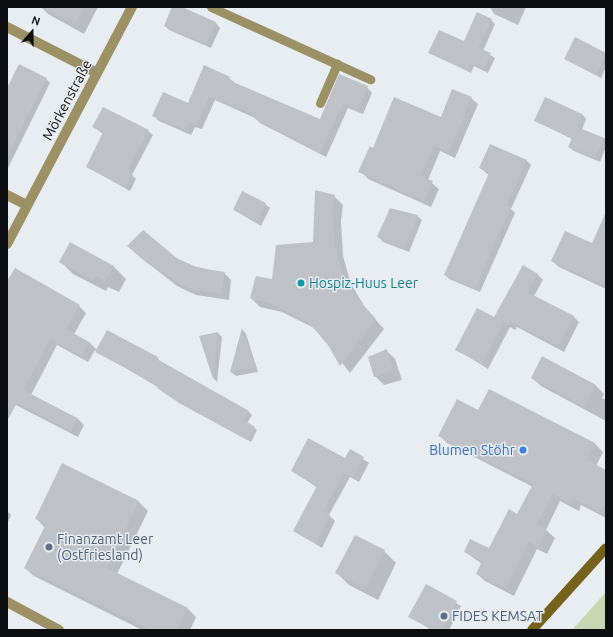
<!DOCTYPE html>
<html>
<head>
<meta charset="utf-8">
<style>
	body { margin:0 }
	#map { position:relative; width:613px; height:637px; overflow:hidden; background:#e8edf2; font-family:Ubuntu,sans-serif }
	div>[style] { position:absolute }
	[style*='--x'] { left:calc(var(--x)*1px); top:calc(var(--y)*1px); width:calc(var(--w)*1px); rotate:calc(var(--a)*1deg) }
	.green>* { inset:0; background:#c9d6b2 }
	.shadow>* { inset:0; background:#0003 }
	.building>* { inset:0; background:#bec2c7 }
	.lane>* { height:9px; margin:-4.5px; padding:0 4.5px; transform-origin:4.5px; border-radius:4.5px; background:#9c9065 }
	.street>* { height:10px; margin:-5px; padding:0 5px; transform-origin:5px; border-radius:5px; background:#9c9065 }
	.secondary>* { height:10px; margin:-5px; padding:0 5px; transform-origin:5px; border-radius:5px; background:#76631b }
	.dots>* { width:11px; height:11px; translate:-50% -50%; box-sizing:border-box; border:2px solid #e8edf2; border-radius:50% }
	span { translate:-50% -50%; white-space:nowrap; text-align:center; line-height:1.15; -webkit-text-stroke:3px #e8edf2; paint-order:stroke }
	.street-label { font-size:14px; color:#0d0e10 }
	.culture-label { font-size:14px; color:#0d838f }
	.left { translate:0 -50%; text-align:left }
	.shop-label { font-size:14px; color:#366cbe }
	.right { translate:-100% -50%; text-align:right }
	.service-label { font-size:14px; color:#4e5e75 }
	.frame { position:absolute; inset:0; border:8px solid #0d0e10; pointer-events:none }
	.north { position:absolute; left:12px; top:12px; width:40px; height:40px; -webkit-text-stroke:3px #e8edf2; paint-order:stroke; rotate:20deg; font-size:11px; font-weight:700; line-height:16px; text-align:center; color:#0d0e10 }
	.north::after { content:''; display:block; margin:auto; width:14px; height:18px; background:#0d0e10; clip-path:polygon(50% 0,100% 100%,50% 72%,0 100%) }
</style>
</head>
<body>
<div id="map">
	<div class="green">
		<div style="clip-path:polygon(606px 592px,606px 630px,572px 630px)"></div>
	</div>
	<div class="shadow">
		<div style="clip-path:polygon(41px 7px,98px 7px,84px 34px,48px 14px)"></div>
		<div style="clip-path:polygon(173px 7px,179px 7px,216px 23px,220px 28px,211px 48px,169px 30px,165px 26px)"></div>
		<div style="clip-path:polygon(490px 7px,526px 7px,518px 25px,494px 14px)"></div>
		<div style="clip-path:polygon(491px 20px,495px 24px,483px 51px,495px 58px,488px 73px,474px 66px,471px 73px,430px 53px,465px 42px)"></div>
		<div style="clip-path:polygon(575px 39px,606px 54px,606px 67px,601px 78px,565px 59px)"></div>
		<div style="clip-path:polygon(340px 75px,367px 87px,372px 93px,363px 114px,348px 108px,326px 157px,260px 123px,255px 118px,215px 100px,202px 129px,195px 127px,191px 135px,159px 121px,154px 116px,188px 104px,229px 78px,235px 83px,321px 121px)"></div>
		<div style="clip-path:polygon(46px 79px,50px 83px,7px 170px,7px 91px)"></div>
		<div style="clip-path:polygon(471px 98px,478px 104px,455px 158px,440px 151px,428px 180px,439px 189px,431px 207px,368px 179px,362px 172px,374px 149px,441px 118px)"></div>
		<div style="clip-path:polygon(582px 114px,586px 119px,582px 130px,604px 139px,606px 136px,606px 147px,600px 162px,574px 151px,569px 147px,572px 139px,536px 121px)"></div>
		<div style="clip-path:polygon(94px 127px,148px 131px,153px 135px,132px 175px,136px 179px,130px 191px,87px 167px,103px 134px)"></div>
		<div style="clip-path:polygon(526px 160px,531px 165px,511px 209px,515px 213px,480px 292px,449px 279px,445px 274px,489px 175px,480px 168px)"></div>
		<div style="clip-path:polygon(334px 196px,343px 205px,341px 221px,343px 256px,351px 284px,366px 309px,384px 329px,350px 373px,316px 329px,282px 312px,260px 307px,251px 298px,314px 243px)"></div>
		<div style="clip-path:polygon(265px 204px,270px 208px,261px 226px,234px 210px)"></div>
		<div style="clip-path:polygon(606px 215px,606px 289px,559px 267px,552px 261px,593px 244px)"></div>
		<div style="clip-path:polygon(417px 216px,422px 220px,409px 252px,383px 242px,379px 237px)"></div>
		<div style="clip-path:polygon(70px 244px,114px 267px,126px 279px,119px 292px,108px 287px,106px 291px,73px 274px,61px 262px)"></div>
		<div style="clip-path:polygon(135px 253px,224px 273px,231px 280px,229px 300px,196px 295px,177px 286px)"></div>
		<div style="clip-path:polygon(15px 269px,79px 306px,86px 313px,74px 334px,89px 342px,97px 350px,158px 358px,160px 362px,249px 412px,252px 415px,247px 423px,257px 430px,251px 442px,95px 350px,88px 362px,57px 345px,31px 395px,77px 418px,84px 425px,78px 437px,10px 402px,7px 407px,7px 283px)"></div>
		<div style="clip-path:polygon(537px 274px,543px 280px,534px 296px,573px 316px,579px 322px,564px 352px,517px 327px,515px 330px,510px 327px,488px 369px,456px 349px,498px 320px)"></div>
		<div style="clip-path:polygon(243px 330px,246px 334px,258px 372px,236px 376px,231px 372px)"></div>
		<div style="clip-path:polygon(218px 333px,222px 337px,217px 382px,214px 379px,200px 336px)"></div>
		<div style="clip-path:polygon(386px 350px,395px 359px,402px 380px,384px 385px,375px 376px)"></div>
		<div style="clip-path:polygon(543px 358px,596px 386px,604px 394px,602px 398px,606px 400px,606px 421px,541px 386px,532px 378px)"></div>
		<div style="clip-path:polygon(489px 391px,595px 444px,603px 452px,596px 466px,606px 471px,606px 518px,581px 505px,579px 511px,560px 501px,546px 530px,555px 538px,547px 554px,537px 549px,514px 596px,485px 581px,477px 574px,482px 564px,465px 552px,489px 549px,518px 515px,533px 487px,447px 443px,439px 435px,479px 411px)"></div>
		<div style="clip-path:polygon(350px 451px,369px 463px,359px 482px,350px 477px,329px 515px,335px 521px,322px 548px,294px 531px,318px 488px,292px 471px,345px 460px)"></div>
		<div style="clip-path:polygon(63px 464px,139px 502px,148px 511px,117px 574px,187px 608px,196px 617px,190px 630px,142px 630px,34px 576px,25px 568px,45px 528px,36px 518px)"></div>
		<div style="clip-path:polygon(7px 511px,11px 515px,7px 524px)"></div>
		<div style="clip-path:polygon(384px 551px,396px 563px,378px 600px,349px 585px,337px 573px)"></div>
		<div style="clip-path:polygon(427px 585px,461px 606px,449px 630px,431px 630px,410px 616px)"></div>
	</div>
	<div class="building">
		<div style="clip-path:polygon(41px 7px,84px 7px,74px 25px)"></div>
		<div style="clip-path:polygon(172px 7px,182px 7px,216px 22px,206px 44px,164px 26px)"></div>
		<div style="clip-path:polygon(477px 12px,492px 19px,478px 48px,491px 53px,484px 69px,470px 63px,467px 70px,428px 53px,439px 30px,464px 41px)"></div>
		<div style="clip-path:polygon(575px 37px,606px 53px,596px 75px,564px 59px)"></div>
		<div style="clip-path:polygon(19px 64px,47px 78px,7px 157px,7px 88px)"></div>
		<div style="clip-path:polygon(204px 65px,230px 77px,228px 80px,320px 119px,339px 74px,368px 86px,357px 110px,343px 103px,320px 153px,254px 118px,255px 115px,209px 96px,197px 125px,190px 122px,186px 130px,152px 116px,163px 92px,188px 103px)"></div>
		<div style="clip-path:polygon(452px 89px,472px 97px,449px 152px,434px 146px,420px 176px,433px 181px,424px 201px,358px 172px,370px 146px,373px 148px,394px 97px,441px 117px)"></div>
		<div style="clip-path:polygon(545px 97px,582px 114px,572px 138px,534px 121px)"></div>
		<div style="clip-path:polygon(103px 107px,149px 130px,127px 171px,132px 174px,125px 187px,86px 167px,103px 132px,92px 127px)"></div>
		<div style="clip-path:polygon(577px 127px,604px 138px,595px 158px,568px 147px)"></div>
		<div style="clip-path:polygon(490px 144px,527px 160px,507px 205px,511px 207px,475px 289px,444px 275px,489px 173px,479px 168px)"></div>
		<div style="clip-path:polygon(315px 190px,335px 195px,333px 211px,335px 246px,343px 274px,358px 299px,376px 319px,340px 366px,328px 345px,309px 323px,272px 304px,250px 298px,256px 276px,272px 279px,276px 245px,313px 242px)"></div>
		<div style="clip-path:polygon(242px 191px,266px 203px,257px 222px,233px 210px)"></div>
		<div style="clip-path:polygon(390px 208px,418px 215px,404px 249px,377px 237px)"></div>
		<div style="clip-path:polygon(606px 212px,606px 286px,551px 261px,565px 231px,592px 243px)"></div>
		<div style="clip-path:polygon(143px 230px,178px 259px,199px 268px,225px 272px,222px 294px,189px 289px,147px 263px,127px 246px)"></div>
		<div style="clip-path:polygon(70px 242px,114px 266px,106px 281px,96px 275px,93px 280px,59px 262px)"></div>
		<div style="clip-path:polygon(523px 265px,538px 274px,527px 292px,574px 316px,558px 346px,510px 322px,509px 325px,504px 322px,482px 364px,455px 350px,477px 308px,500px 320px,494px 317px)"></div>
		<div style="clip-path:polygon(15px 268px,80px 305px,66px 329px,89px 342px,81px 356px,50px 339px,23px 390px,77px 418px,71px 431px,17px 403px,7px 421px,7px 281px)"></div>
		<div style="clip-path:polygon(242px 328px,254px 367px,230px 372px)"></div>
		<div style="clip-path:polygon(107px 330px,158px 357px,157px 359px,249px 411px,244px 420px,255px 427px,247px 440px,179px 403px,157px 388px,158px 385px,95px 352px)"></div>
		<div style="clip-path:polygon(218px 332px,213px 379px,199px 336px)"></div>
		<div style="clip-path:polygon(387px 349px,393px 371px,374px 377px,368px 357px)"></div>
		<div style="clip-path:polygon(542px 356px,596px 385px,585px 407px,531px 378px)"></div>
		<div style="clip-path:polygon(489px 389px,595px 443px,587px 460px,606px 470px,606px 503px,599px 511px,573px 498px,571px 503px,552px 494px,537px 524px,547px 530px,539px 547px,529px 542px,506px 588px,476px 574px,482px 561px,464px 552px,470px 539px,489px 548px,509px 509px,517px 514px,533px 484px,438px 436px,457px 399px,478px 410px)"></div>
		<div style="clip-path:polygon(308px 438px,345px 458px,350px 449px,364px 457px,353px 477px,344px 473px,323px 511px,330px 515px,316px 544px,293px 531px,317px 486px,291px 471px)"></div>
		<div style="clip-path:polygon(62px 463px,139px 501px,107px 568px,188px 608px,177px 630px,150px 630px,24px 568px,46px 524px,35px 519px)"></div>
		<div style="clip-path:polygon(355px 535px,385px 550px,365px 589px,335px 573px)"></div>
		<div style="clip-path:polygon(426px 584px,457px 601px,442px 630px,433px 630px,408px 617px)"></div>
	</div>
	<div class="lane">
		<div style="--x:211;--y:7;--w:175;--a:24.4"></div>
		<div style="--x:320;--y:103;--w:43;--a:-66.4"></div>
	</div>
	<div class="street">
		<div style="--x:7;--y:27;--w:101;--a:27.1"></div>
		<div style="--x:7;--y:195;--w:22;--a:27"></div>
		<div style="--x:7;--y:244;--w:268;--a:-62.2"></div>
		<div style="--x:7;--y:602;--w:59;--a:28.3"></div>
	</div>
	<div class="secondary">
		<div style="--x:532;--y:630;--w:110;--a:-47.9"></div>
	</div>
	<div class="dots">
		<div style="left:301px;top:283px;background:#0f9aa8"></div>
		<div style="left:523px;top:450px;background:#3f7fe0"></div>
		<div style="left:49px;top:547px;background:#5c6f8a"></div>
		<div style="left:444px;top:616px;background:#5c6f8a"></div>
	</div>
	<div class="street-label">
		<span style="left:67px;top:100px;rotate:-62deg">Mörkenstraße</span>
	</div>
	<div class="culture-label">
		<span class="left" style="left:309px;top:283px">Hospiz-Huus Leer</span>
	</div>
	<div class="shop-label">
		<span class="right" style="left:515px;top:450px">Blumen Stöhr</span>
	</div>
	<div class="service-label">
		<span class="left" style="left:57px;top:547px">Finanzamt Leer<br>(Ostfriesland)</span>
		<span class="left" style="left:452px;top:616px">FIDES KEMSAT</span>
	</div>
	<div class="frame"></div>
	<div class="north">N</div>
</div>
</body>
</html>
